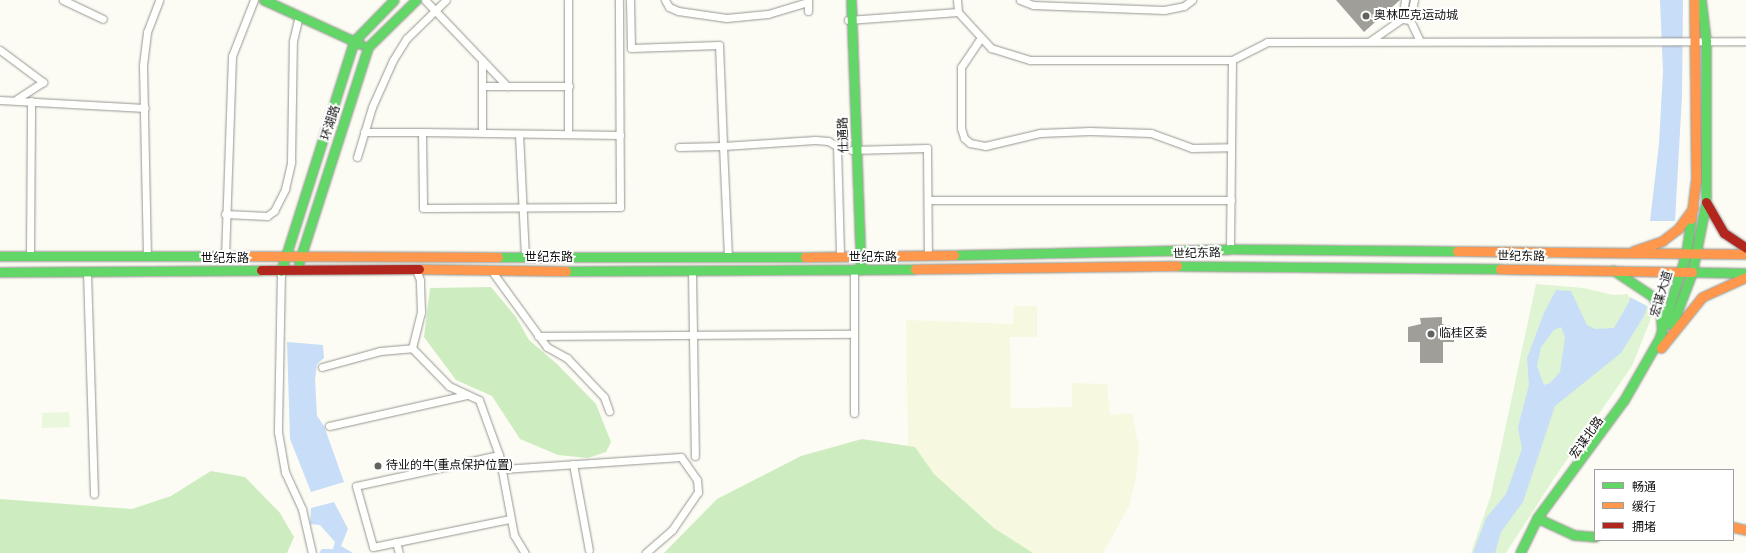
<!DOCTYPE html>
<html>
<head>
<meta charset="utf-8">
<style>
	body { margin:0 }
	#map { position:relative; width:1746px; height:553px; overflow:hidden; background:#fcfcf4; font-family:"Zilla Slab","Noto Sans SC",serif }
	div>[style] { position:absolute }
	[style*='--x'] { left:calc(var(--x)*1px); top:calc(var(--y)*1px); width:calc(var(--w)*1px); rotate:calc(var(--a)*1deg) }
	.farmland>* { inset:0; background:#f6f9df }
	.green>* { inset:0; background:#dff4d2 }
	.forest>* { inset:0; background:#cdecc0 }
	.pitch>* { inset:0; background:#eaf7dc }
	.water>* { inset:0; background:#c8ddf8 }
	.pier>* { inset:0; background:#fcfcf4 }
	.building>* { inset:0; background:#9f9e99 }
	.roads { filter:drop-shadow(0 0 1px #969692) drop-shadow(0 0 1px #969692) }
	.street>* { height:7px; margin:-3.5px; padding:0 3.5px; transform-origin:3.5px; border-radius:3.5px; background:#fffffd }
	.fast>* { height:9px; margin:-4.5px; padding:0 4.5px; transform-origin:4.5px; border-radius:4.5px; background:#63d668 }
	.slow>* { height:9px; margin:-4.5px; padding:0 4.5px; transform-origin:4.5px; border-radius:4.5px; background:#ff974d }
	.jam>* { height:9px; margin:-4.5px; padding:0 4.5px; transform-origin:4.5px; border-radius:4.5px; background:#b3261e }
	.dots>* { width:11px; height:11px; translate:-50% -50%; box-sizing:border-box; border:2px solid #fff; border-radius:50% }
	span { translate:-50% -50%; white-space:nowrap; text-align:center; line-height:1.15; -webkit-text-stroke:4px #fff; paint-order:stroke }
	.poi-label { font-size:12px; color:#0f0f0f }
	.left { translate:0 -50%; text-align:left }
	.street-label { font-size:12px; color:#0f0f0f }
	.legend { position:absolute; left:1594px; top:469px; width:140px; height:72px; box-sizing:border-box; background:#fff; border:1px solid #9f9f9f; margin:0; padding:5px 7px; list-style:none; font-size:12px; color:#0f0f0f }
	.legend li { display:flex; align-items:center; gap:8px; height:20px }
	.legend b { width:20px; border:1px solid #9f9f9f }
</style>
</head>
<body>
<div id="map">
	<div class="farmland">
		<div style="clip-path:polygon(1014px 306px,1037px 306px,1037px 337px,1010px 337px,1011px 408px,1072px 407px,1072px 383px,1107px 384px,1110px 415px,1132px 413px,1139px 448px,1136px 478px,1129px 506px,1103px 553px,1033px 553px,994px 528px,934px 474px,915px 447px,908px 446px,906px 320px,1013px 324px)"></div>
	</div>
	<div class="green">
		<div style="clip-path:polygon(1536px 284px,1583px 288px,1613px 295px,1631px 294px,1648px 302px,1652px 316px,1632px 366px,1555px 477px,1506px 553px,1471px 553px,1491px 495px)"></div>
	</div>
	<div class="forest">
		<div style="clip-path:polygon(491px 287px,516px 317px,529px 340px,557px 364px,596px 404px,611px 442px,606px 452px,588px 458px,558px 455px,520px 439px,492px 396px,456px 380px,424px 337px,430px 288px)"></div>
		<div style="clip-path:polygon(862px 439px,915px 447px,934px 474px,994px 528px,1033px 553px,664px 553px,717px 499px,801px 456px)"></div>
		<div style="clip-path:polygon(211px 471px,245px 477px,280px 513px,294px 537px,287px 553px,0 553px,0 499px,132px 509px,171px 496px)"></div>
	</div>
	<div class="pitch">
		<div style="clip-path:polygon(69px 412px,70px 427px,42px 428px,42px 413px)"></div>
	</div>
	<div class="water">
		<div style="clip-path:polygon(evenodd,1660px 0,1683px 0,1682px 96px,1675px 221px,1644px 316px,1621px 353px,1555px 406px,1523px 502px,1501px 532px,1495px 553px,1473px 553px,1486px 518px,1506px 494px,1522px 449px,1518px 427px,1529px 385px,1527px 358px,1544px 313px,1556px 290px,1571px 291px,1587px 325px,1595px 329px,1614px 328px,1629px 302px,1650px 221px,1659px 144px,1663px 71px,1660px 0,1561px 327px,1565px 337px,1560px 372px,1550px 383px,1544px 385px,1537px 366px,1541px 347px,1554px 330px,1561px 327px)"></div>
		<div style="clip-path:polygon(287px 342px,323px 345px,324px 358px,317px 364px,315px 379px,317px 416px,324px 426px,344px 482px,311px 492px,290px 439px)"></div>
		<div style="clip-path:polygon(334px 502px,348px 529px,341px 546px,353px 553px,319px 553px,322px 549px,333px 549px,335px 542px,320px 525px,310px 524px,311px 508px)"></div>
	</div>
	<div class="pier">
		<div style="clip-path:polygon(1648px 221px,1677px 221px,1649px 307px,1628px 296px)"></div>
	</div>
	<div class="building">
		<div style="clip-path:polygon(1336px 0,1400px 0,1364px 32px)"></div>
		<div style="clip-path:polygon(1442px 317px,1442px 324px,1454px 327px,1454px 342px,1443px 342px,1443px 363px,1420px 363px,1420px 342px,1408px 342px,1408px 327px,1421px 324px,1420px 318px)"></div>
	</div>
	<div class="roads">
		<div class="street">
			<div style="--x:63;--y:0;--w:44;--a:25.4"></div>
			<div style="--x:425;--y:0;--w:119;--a:46.4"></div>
			<div style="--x:568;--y:0;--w:134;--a:90"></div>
			<div style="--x:630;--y:0;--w:48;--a:88.8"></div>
			<div style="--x:631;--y:48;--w:88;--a:-2"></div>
			<div style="--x:719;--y:45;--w:101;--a:87.7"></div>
			<div style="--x:723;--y:146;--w:92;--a:-3.7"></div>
			<div style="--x:815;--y:140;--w:13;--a:4"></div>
			<div style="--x:828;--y:141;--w:10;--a:29"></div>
			<div style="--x:837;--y:146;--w:110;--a:88.4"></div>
			<div style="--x:665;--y:0;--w:8;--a:60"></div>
			<div style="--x:669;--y:7;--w:10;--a:24"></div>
			<div style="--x:678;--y:11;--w:49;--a:8.3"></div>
			<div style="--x:726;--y:18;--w:42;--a:-5.4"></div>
			<div style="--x:768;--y:14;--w:42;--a:-16.7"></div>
			<div style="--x:808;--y:0;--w:11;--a:90"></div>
			<div style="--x:957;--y:0;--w:12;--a:85"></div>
			<div style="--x:1020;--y:0;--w:14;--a:21"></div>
			<div style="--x:1033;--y:5;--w:131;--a:2.2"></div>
			<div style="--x:1164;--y:10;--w:20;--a:-11"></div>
			<div style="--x:1184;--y:6;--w:10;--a:-37"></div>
			<div style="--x:1414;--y:0;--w:20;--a:101"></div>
			<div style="--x:1410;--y:20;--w:23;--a:65"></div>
			<div style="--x:1402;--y:19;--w:19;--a:-81"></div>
			<div style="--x:848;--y:20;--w:110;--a:-4.2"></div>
			<div style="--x:958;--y:12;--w:49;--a:47.5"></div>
			<div style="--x:991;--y:48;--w:41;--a:17.1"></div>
			<div style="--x:1030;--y:60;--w:202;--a:0"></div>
			<div style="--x:1232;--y:60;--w:39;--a:-27"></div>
			<div style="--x:1267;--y:42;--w:479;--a:-0.1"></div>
			<div style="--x:980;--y:39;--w:34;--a:124"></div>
			<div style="--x:961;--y:67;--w:61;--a:90"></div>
			<div style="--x:961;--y:128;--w:10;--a:73"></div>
			<div style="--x:964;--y:138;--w:8;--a:40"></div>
			<div style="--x:970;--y:143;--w:15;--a:11"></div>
			<div style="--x:985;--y:146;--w:57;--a:-13.3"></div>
			<div style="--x:1040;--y:133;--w:50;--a:-2.3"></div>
			<div style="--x:1090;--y:131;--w:61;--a:1.9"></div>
			<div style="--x:1151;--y:133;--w:44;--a:20.1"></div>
			<div style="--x:1192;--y:148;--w:39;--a:-1"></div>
			<div style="--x:1370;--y:41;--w:39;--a:-35"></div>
			<div style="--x:1402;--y:19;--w:8;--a:7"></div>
			<div style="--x:0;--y:50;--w:54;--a:36.7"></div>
			<div style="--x:43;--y:82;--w:31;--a:147"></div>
			<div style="--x:482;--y:86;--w:87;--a:0"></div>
			<div style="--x:0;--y:100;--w:145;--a:3.2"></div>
			<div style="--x:364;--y:132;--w:58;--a:0"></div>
			<div style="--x:422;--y:132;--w:76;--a:89.2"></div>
			<div style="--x:423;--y:208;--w:197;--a:-0.3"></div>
			<div style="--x:620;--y:207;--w:207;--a:-90.3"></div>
			<div style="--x:422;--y:132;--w:198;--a:0.9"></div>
			<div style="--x:482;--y:132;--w:72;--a:-90"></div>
			<div style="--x:519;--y:134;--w:124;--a:87.2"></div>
			<div style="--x:679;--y:147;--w:44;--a:-1.3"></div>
			<div style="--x:723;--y:146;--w:110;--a:87.4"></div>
			<div style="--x:852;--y:150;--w:75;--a:-1.5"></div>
			<div style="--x:927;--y:148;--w:107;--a:89.5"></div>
			<div style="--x:357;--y:157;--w:52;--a:-73.3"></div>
			<div style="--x:372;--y:107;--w:51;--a:-65.9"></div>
			<div style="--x:393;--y:60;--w:26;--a:-58"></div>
			<div style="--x:407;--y:38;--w:54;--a:-44.3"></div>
			<div style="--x:928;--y:200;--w:303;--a:0"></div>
			<div style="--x:225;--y:214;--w:42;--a:2.7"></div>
			<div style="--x:267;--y:216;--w:9;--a:-36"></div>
			<div style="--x:274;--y:211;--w:25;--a:-63"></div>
			<div style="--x:285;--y:189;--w:28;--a:-77"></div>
			<div style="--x:291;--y:162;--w:121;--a:-89.1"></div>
			<div style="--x:293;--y:41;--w:26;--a:-77"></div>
			<div style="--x:1230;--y:249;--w:189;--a:-89.4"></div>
			<div style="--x:30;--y:255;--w:154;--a:-89.6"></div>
			<div style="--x:147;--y:257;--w:192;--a:-91.2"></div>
			<div style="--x:143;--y:65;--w:33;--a:-83"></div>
			<div style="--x:147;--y:32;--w:34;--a:-69"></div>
			<div style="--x:225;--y:257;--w:201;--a:-88"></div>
			<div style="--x:232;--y:56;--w:60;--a:-68.6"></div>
			<div style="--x:491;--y:270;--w:95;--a:54"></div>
			<div style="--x:547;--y:347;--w:23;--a:29"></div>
			<div style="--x:567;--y:358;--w:54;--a:46.5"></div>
			<div style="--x:604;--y:397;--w:15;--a:70"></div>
			<div style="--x:281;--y:271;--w:161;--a:91.1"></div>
			<div style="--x:278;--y:432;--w:41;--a:80.1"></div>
			<div style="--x:285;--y:472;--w:41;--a:65.3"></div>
			<div style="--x:302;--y:509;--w:45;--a:77.2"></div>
			<div style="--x:87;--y:272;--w:222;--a:88.2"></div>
			<div style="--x:692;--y:272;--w:184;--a:89.1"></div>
			<div style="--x:538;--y:336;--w:316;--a:-0.4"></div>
			<div style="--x:412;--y:348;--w:37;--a:-76"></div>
			<div style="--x:421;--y:312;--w:32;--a:-92"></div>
			<div style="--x:420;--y:280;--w:12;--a:-110"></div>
			<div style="--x:322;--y:367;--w:60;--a:-15.4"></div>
			<div style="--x:380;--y:351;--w:32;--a:-5"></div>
			<div style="--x:412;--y:348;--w:53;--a:45.8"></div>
			<div style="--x:449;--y:386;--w:33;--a:25"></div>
			<div style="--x:479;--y:400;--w:59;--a:70"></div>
			<div style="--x:499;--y:455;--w:81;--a:79.4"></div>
			<div style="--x:514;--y:535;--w:21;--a:59"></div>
			<div style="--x:854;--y:413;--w:143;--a:-90"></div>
			<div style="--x:329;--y:426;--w:141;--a:-12.7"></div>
			<div style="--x:499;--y:455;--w:146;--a:167.8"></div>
			<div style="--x:356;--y:486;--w:63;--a:74.4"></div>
			<div style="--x:373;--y:547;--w:140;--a:-11.6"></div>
			<div style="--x:573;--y:464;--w:87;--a:79.5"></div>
			<div style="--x:503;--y:469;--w:178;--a:-3.9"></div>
			<div style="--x:681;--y:457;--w:28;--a:55"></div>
			<div style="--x:697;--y:480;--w:12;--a:85"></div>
			<div style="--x:698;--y:492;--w:46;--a:124.4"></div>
			<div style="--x:672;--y:530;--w:35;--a:139"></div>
			<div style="--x:396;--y:542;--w:11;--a:75"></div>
		</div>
		<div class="fast">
			<div style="--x:264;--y:0;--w:106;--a:24.6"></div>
			<div style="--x:851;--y:0;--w:270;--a:87.9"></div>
			<div style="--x:954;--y:255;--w:276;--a:-1.2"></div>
			<div style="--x:1230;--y:249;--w:227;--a:0.5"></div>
			<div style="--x:0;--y:256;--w:242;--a:0"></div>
			<div style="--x:498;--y:257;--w:307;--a:0"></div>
			<div style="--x:299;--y:262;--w:226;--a:-72.2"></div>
			<div style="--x:368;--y:47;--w:67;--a:-44.4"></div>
			<div style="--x:1177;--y:266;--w:323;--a:0.5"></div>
			<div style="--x:1613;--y:270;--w:47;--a:33.7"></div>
			<div style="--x:1652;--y:296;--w:15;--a:58"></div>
			<div style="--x:1660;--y:309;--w:22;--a:85"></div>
			<div style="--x:281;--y:271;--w:241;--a:-72.4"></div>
			<div style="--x:354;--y:41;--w:57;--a:-45.7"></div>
			<div style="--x:566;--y:271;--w:349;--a:-0.3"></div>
			<div style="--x:0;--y:272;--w:261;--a:-0.4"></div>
			<div style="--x:1692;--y:272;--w:54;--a:1.1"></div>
			<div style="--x:1672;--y:325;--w:56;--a:-69"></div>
			<div style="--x:1692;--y:273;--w:72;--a:-78.8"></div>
			<div style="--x:1706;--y:202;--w:161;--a:-90"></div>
			<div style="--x:1706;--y:41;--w:41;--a:-97"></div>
			<div style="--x:1537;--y:518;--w:41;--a:24.7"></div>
			<div style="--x:1574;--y:535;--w:21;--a:5"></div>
			<div style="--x:1520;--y:553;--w:39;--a:-64"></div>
			<div style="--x:1537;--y:518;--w:147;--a:-53.6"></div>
			<div style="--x:1624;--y:400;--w:70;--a:-60.2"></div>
			<div style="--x:1659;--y:339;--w:89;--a:-72.4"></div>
			<div style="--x:1686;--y:254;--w:35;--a:-82"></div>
		</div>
		<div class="slow">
			<div style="--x:1691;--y:219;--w:39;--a:-83"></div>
			<div style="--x:1696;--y:180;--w:180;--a:-90.6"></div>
			<div style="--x:1457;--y:251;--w:289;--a:0.6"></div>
			<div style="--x:1633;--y:251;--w:31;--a:-19"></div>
			<div style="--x:1662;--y:241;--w:20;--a:-37"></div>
			<div style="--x:1678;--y:229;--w:26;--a:-54"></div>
			<div style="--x:242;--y:256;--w:256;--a:0.2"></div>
			<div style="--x:805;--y:257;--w:149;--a:-0.8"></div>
			<div style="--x:419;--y:269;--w:147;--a:0.8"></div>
			<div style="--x:915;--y:269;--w:262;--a:-0.7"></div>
			<div style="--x:1500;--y:269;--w:192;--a:0.9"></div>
			<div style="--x:1661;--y:348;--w:65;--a:-51.2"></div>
			<div style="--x:1702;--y:297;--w:48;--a:-24.4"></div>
			<div style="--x:1733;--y:527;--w:13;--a:13"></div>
		</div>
		<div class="jam">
			<div style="--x:1706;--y:202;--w:36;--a:60"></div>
			<div style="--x:1724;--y:233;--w:27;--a:34"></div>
			<div style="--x:261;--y:270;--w:158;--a:-0.4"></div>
		</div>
	</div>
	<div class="dots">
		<div style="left:1366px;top:16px;background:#62625f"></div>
		<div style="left:1431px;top:334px;background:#62625f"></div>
		<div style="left:378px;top:466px;background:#62625f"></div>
	</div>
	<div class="poi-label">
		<span class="left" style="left:1374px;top:16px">奥林匹克运动城</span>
		<span class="left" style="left:1439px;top:334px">临桂区委</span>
		<span class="left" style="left:386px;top:466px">待业的牛(重点保护位置)</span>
	</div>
	<div class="street-label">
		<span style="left:331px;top:123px;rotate:-72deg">环湖路</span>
		<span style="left:844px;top:135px;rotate:-92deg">仕通路</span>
		<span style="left:1197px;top:254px;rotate:-2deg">世纪东路</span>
		<span style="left:1521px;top:257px;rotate:1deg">世纪东路</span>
		<span style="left:549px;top:258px">世纪东路</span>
		<span style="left:873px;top:258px">世纪东路</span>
		<span style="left:225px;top:259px">世纪东路</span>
		<span style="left:1662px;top:294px;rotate:-73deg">宏谋大道</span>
		<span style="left:1587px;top:438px;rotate:-54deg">宏谋北路</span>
	</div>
	<ul class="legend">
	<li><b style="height:5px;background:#63d668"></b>畅通</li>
	<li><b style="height:5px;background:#ff974d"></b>缓行</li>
	<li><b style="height:5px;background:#b3261e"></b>拥堵</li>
	</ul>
</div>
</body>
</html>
